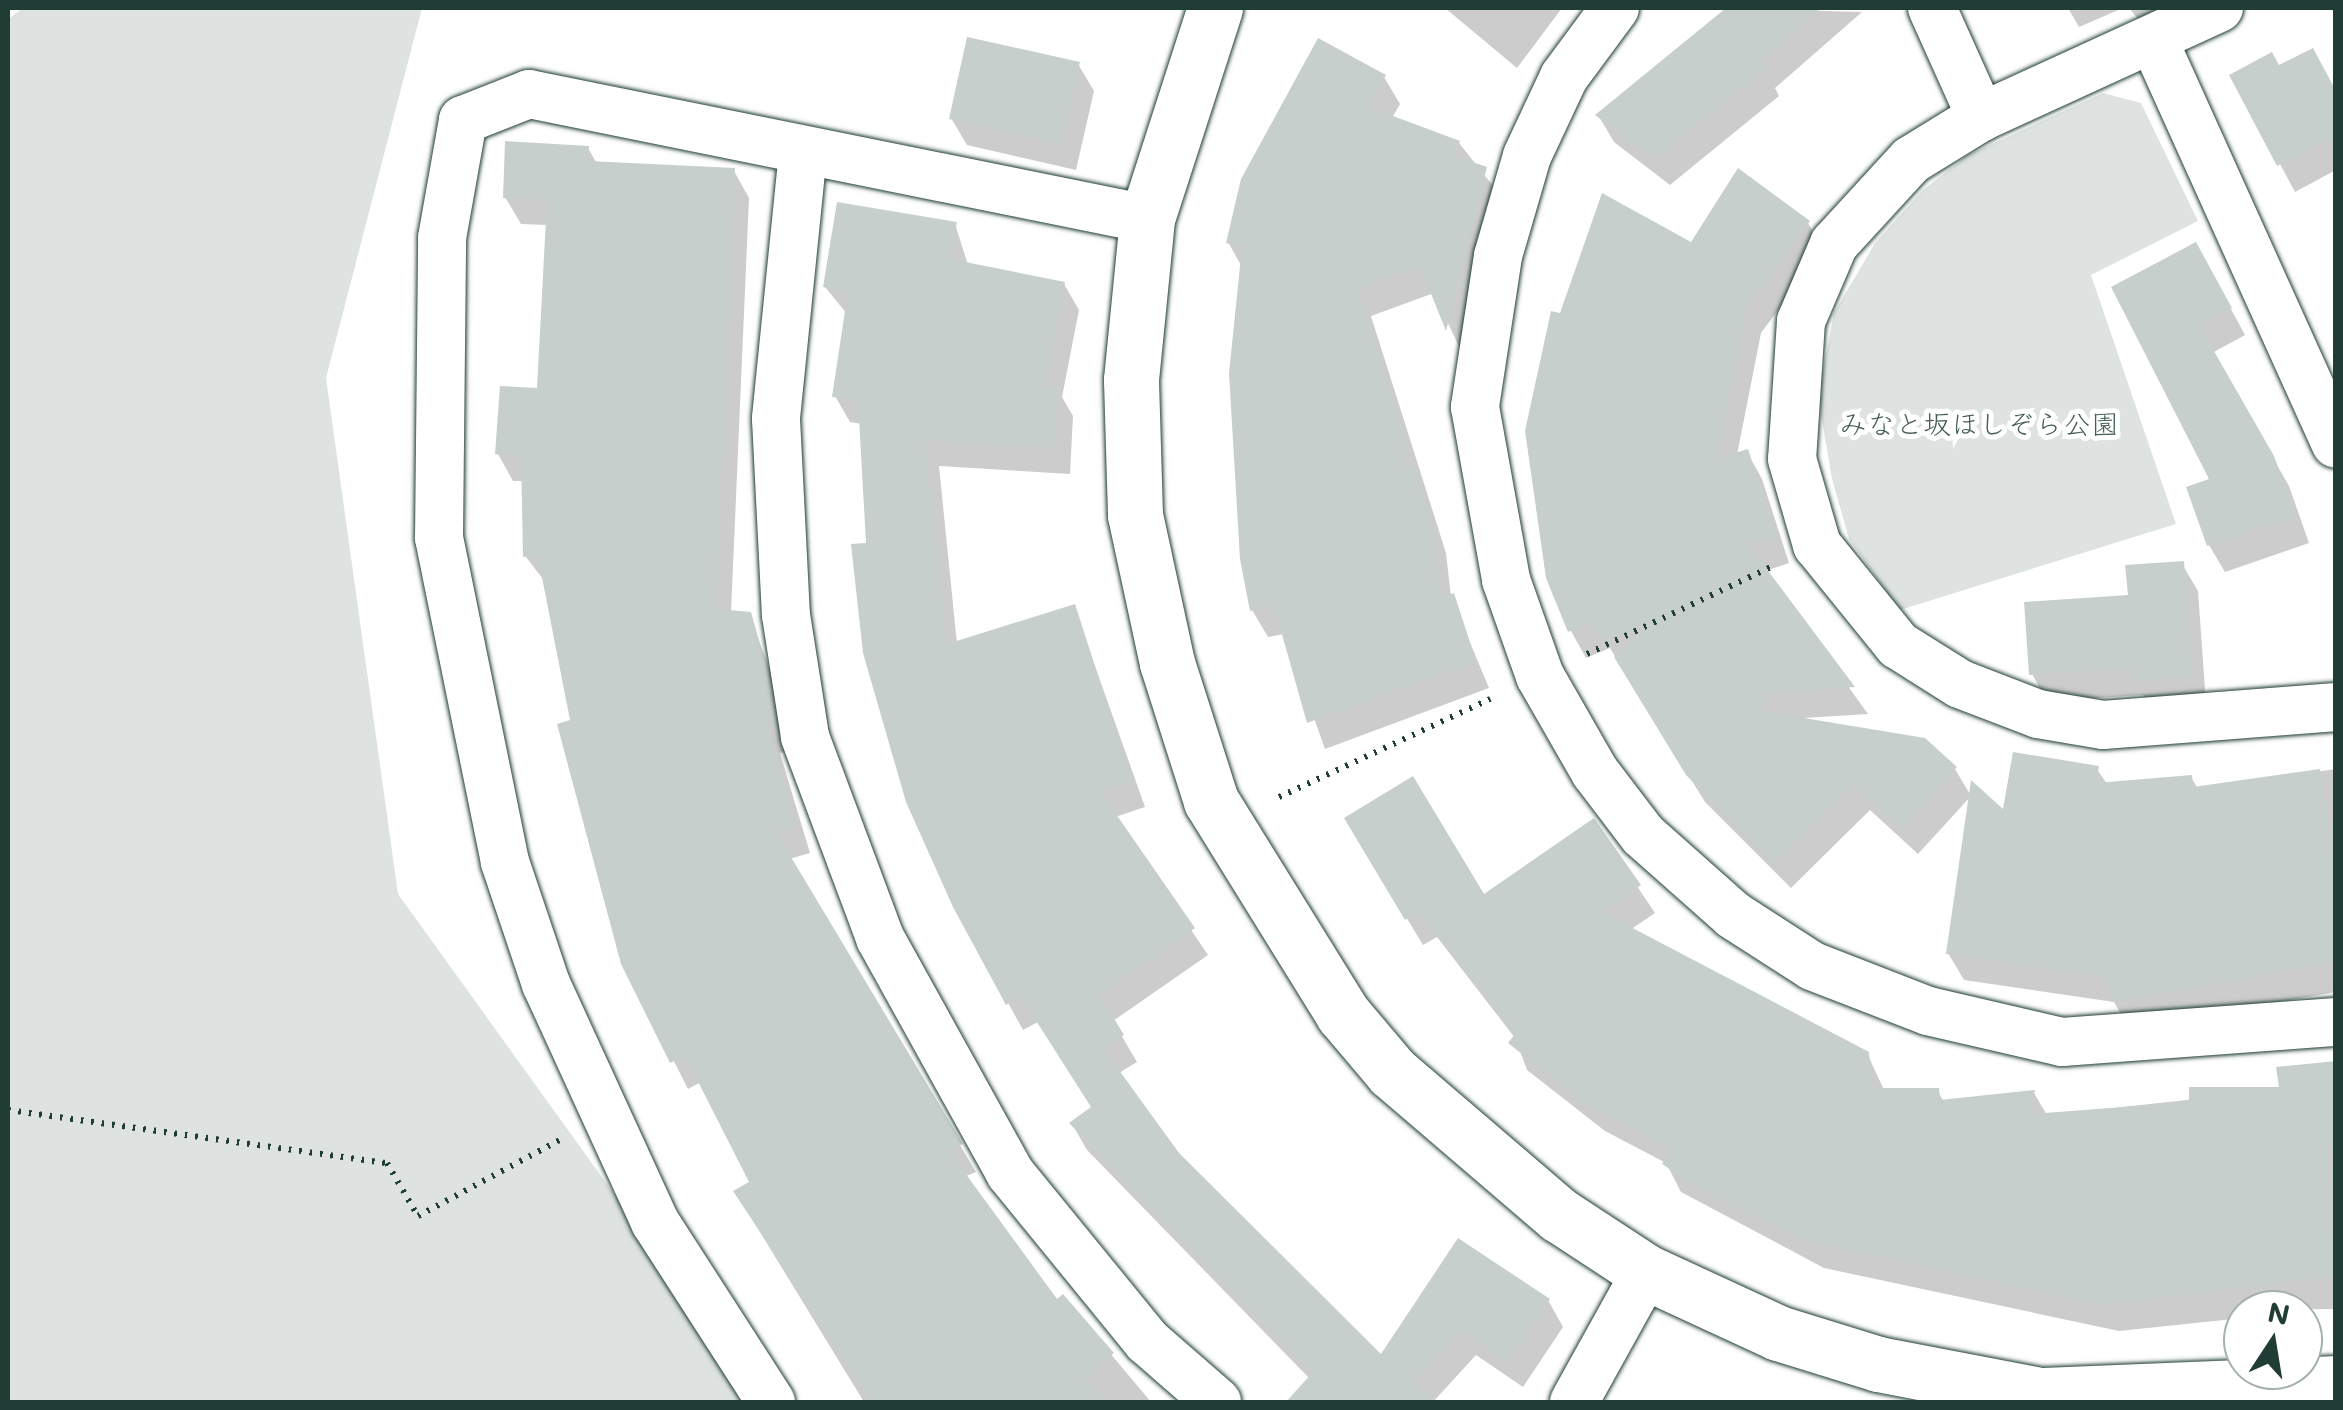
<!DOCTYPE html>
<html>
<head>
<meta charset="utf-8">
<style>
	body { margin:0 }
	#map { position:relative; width:2343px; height:1410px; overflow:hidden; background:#fff; font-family:Mali,"Klee One",sans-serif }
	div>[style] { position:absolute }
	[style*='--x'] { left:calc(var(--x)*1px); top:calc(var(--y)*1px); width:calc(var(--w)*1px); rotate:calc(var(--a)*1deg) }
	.green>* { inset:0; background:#dee3e2 }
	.shadow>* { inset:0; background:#0003 }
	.building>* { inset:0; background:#c7cfcc }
	.path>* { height:6px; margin-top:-3px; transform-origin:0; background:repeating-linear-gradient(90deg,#1f3d34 0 2.5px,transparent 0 10.5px) }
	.roads { filter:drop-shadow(0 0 2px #1f3d34) drop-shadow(0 0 2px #1f3d34) }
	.minor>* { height:48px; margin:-24px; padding:0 24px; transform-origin:24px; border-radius:24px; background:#fff }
	.tertiary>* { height:55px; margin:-27.5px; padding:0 27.5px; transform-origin:27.5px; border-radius:27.5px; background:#fff }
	span { translate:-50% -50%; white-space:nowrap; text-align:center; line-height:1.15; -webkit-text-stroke:10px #fff; paint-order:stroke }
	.park-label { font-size:28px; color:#455e57 }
	.frame { position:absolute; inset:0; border:10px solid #1f3d34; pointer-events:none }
	.north { position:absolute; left:2223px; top:1290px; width:100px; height:100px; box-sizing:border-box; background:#fff; border:2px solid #a5b1ae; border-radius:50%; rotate:12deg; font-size:28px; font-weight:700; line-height:40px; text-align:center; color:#1f3d34 }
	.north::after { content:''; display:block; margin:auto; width:35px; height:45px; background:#1f3d34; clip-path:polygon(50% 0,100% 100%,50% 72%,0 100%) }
</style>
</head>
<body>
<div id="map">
	<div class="green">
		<div style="clip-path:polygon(23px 8px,422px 8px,326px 378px,398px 894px,764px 1402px,8px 1402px,8px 19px)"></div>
		<div style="clip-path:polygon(2103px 93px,2141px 103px,2198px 221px,2091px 275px,2176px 524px,1900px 610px,1849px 539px,1832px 479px,1818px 397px,1834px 313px,1875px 243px,1923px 190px,1968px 155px)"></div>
	</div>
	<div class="shadow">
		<div style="clip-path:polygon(1445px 8px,1562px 8px,1517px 68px)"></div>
		<div style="clip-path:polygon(1730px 8px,1862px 12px,1775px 88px,1779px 96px,1670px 185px,1614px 142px,1598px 115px)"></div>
		<div style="clip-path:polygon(2068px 8px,2123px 8px,2079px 27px)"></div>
		<div style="clip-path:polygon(2129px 8px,2166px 8px,2138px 19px)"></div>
		<div style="clip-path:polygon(1078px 64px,1094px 91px,1076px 170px,967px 145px,951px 118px)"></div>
		<div style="clip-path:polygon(2278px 68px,2336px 93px,2336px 170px,2295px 192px,2233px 76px)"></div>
		<div style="clip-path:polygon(1384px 77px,1400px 104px,1392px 118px,1459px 143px,1501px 196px,1462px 353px,1434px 293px,1371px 316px,1446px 553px,1451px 597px,1489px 688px,1325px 749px,1284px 634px,1268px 637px,1252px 610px,1242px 267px,1228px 242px)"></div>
		<div style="clip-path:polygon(588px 148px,597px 164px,734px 171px,749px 198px,731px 613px,749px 615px,781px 698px,789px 751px,780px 753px,810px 853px,789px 859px,976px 1172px,964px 1177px,1057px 1303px,1063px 1297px,1151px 1402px,864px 1402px,752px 1219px,752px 1183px,701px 1082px,688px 1089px,624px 963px,546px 583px,526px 557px,524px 481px,513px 481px,498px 454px,539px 390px,548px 225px,521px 224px,505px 197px)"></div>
		<div style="clip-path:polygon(1808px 223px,1823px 250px,1761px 333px,1737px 455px,1747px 452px,1762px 479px,1789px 563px,1765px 571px,1868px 714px,1804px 718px,1955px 769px,1971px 796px,1918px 854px,1870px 810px,1791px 888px,1705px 802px,1610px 648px,1586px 658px,1571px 631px,1561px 315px,1691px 245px)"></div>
		<div style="clip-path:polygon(955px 224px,968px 265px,1064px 284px,1079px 310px,1062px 397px,1073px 416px,1070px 474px,939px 466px,957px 644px,1074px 607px,1145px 807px,1115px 817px,1208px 955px,1113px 1021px,1137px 1062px,1119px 1073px,1177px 1154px,1381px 1358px,1548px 1300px,1563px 1327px,1523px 1387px,1476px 1355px,1433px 1402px,1306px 1402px,1299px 1391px,1310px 1379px,1087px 1150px,1072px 1124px,1093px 1109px,1038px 1022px,1023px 1030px,955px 906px,869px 545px,862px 424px,850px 422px,835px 396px,847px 314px,825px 287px)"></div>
		<div style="clip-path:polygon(2211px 272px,2245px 335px,2212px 353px,2289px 486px,2309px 543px,2225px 572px,2209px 545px,2212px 480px,2114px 288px)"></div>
		<div style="clip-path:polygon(2182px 564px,2198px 591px,2206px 703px,2151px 708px,2143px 695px,2047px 701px,2032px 674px)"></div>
		<div style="clip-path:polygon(2097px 769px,2107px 784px,2191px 777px,2198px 789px,2336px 769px,2336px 992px,2129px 1028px,2114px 1002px,1964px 980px,1948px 953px,2005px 814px)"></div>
		<div style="clip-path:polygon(1347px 819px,1483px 897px,1594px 822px,1655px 913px,1630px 930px,1867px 1053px,1884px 1090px,1937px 1090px,1944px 1102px,2034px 1093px,2047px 1115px,2281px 1090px,2336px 1063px,2336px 1309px,2243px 1310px,2243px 1318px,2119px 1331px,1824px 1268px,1681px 1192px,1666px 1163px,1605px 1131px,1527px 1070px,1515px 1038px,1437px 937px,1423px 945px)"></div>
	</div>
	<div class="building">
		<div style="clip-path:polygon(1726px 8px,1821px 8px,1760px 61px,1766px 68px,1654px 159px,1595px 115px)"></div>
		<div style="clip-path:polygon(967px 37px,1080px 62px,1061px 144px,949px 119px)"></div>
		<div style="clip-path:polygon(1318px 38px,1386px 75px,1369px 107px,1460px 141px,1455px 156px,1487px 167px,1446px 331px,1420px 266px,1358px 288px,1406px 442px,1404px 468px,1414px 467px,1432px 523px,1440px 597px,1454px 593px,1476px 661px,1307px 723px,1274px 606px,1250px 611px,1240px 559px,1229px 373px,1242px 247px,1226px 243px,1241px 179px)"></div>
		<div style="clip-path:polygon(2313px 48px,2336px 91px,2336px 136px,2277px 166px,2229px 75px,2272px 52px,2279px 65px)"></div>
		<div style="clip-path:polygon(505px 141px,589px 146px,588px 161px,735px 168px,716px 609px,751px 612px,767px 669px,775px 725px,767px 726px,796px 826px,776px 832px,963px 1144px,949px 1151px,1057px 1299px,1063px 1294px,1114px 1353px,1083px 1379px,1108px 1402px,872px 1402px,733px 1191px,749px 1182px,685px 1056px,670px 1063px,621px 964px,557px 724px,570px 720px,538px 557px,523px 557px,521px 456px,495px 454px,500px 386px,537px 388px,547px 200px,503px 198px)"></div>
		<div style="clip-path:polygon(1738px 168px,1810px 221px,1747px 305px,1716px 459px,1748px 449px,1776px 535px,1748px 544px,1855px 687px,1763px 693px,1762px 711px,1925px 738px,1957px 767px,1901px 829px,1853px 784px,1774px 863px,1686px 775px,1614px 657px,1650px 627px,1604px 640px,1592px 622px,1568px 632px,1546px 578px,1525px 431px,1551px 311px,1560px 313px,1602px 193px,1691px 242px)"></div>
		<div style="clip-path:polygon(837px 202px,957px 222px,950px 259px,1065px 282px,1045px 386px,1059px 387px,1056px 448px,925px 440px,947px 644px,1075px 604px,1132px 781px,1100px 791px,1195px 928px,1099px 994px,1124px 1035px,1103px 1048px,1179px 1153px,1381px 1354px,1458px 1238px,1550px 1299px,1508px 1362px,1460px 1331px,1413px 1382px,1436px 1402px,1286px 1402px,1312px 1373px,1069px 1123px,1091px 1107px,1021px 997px,1006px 1005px,953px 907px,906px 802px,863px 653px,851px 544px,866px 543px,858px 400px,832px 397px,848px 291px,823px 287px)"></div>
		<div style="clip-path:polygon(2196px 242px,2232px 308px,2199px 325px,2274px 456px,2296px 516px,2207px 546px,2186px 487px,2209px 479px,2111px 287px)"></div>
		<div style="clip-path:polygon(2184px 561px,2192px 677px,2133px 681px,2132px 668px,2029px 675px,2024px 602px,2128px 595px,2125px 565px)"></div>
		<div style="clip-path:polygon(2013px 752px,2099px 766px,2096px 783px,2192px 775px,2193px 787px,2320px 769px,2336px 869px,2336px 962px,2111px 1002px,2107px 977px,1946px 954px,1971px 780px,2003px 809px)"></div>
		<div style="clip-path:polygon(1413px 776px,1484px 894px,1594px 818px,1641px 885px,1602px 912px,1869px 1052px,1872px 1088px,1939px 1088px,1940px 1100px,2035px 1090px,2031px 1114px,2189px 1102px,2189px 1087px,2279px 1087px,2276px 1067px,2336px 1061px,2336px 1146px,2328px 1147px,2336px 1276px,2102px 1305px,1806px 1241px,1712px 1197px,1662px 1164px,1671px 1149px,1587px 1105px,1508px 1043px,1515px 1034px,1419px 911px,1405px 920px,1344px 818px)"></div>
	</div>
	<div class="path">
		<div style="--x:1587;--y:654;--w:204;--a:-25.3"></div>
		<div style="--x:1279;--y:797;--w:233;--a:-24.9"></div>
		<div style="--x:8;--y:1110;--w:383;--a:8"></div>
		<div style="--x:387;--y:1163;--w:61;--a:59.7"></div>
		<div style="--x:418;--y:1216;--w:161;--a:-28.2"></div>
	</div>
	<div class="roads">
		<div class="minor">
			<div style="--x:1615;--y:8;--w:86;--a:126.5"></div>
			<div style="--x:1564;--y:77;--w:87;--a:115.1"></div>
			<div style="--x:1527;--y:156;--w:104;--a:106.2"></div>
			<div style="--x:1498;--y:256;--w:153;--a:98.7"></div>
			<div style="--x:1475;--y:407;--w:176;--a:79.8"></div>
			<div style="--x:1506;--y:580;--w:102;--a:70.5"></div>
			<div style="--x:1540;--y:676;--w:111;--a:60.2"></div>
			<div style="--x:1595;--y:772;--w:79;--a:52.7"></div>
			<div style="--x:1643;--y:835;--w:120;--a:41.6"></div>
			<div style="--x:1733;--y:915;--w:94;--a:32.8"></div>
			<div style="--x:1812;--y:966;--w:124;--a:21.2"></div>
			<div style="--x:1928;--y:1011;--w:138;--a:13"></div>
			<div style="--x:2062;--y:1042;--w:275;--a:-4.2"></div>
			<div style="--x:1932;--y:8;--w:120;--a:65.8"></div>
			<div style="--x:2219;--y:8;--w:262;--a:155.4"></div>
			<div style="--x:1981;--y:117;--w:82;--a:148.4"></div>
			<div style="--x:1911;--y:160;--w:114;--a:132.5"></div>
			<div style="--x:1834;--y:244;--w:84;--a:113.2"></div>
			<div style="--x:1801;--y:321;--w:138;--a:93.7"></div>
			<div style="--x:1792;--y:459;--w:90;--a:73.8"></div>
			<div style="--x:1817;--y:545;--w:129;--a:51"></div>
			<div style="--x:1898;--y:645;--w:73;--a:32.2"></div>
			<div style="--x:1960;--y:684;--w:84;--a:21"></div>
			<div style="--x:2038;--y:714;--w:66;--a:9.6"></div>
			<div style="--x:2103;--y:725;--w:234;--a:-4.4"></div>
			<div style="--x:2153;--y:39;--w:444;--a:65.7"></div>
			<div style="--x:803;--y:152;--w:268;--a:95.8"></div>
			<div style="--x:776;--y:419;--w:196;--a:87.1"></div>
			<div style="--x:786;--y:615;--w:123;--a:81.1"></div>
			<div style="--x:805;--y:737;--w:215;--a:69.5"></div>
			<div style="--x:880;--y:938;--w:269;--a:61"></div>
			<div style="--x:1010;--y:1173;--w:217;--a:50.8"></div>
			<div style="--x:1147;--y:1341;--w:93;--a:41.1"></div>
			<div style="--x:771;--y:1402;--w:214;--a:-122.8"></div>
			<div style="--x:655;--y:1222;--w:262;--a:-114.6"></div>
			<div style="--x:546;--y:984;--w:129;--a:-108.6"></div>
			<div style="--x:505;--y:862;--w:331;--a:-101.5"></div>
			<div style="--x:439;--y:538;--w:300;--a:-89.4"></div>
			<div style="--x:442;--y:238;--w:120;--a:-79.9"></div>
			<div style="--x:463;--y:120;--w:71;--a:-21.5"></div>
			<div style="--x:529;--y:94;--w:631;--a:11.43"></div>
			<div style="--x:1574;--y:1402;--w:149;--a:-61"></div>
		</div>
		<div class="tertiary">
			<div style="--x:1215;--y:8;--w:222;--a:107.9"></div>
			<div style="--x:1147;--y:219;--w:162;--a:95.7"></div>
			<div style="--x:1131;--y:380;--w:135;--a:88.3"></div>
			<div style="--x:1135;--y:515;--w:151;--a:77.8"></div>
			<div style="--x:1167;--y:663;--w:145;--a:72.3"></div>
			<div style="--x:1211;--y:801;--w:251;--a:58.2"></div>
			<div style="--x:1343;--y:1014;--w:76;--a:49.8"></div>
			<div style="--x:1392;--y:1072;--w:220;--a:40.6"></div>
			<div style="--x:1559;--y:1215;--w:104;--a:33.2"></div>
			<div style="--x:1646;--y:1272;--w:145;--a:24.8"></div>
			<div style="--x:1778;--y:1333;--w:105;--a:17.2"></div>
			<div style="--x:1878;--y:1364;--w:165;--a:10.8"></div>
			<div style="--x:2040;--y:1395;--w:296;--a:-2.3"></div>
		</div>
	</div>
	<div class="park-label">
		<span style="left:1979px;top:423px">みなと坂ほしぞら公園</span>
	</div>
	<div class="frame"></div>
	<div class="north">N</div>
</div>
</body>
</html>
